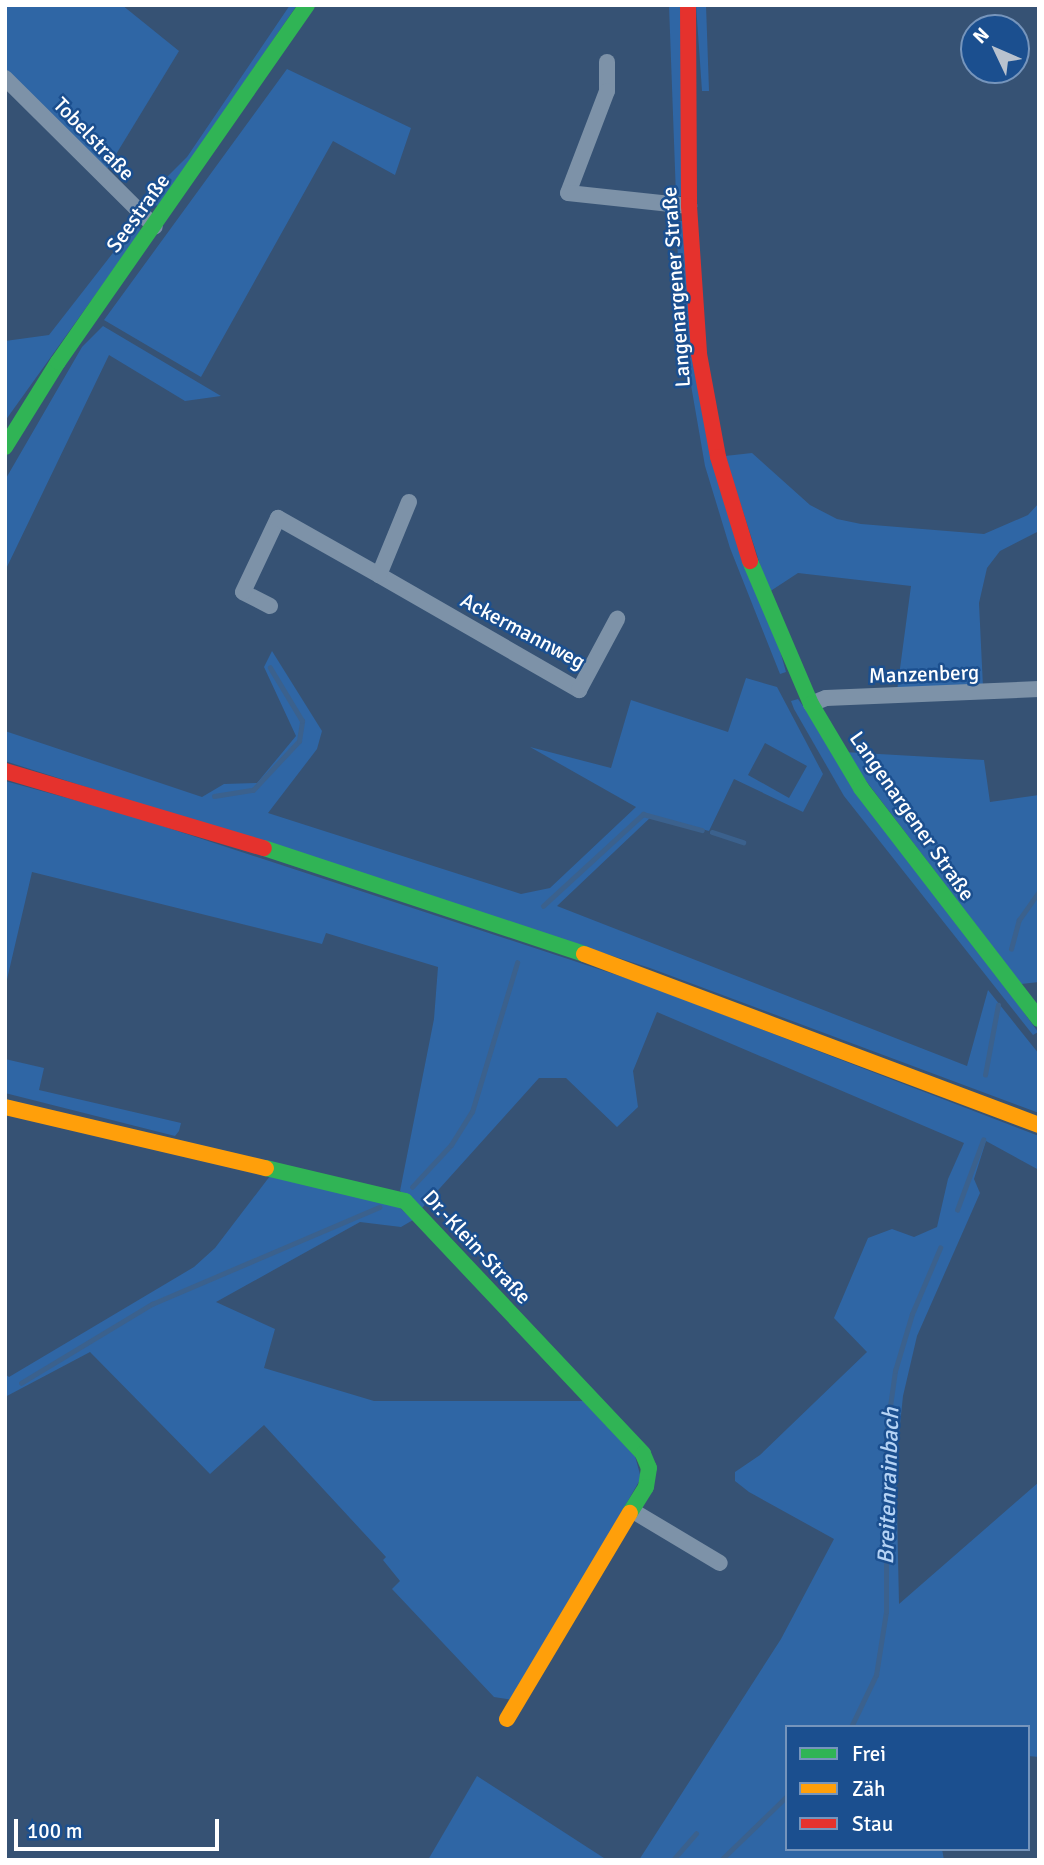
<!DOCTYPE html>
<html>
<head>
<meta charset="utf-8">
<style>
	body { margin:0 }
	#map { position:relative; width:1044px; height:1865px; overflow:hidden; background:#365274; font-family:Signika,sans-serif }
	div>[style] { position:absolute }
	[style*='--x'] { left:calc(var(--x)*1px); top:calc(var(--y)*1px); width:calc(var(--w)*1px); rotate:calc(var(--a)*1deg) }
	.green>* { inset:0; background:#2f66a5 }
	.stream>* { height:4.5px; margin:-2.25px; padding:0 2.25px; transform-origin:2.25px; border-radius:2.25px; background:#3b618d }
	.street>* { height:16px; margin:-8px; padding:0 8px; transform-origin:8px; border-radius:8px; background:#7d92a8 }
	.fast>* { height:16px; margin:-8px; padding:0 8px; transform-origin:8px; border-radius:8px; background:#30b455 }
	.slow>* { height:16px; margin:-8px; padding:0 8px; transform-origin:8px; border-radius:8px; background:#ff9f0a }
	.jam>* { height:16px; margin:-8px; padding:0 8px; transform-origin:8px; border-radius:8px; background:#e5322d }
	span { translate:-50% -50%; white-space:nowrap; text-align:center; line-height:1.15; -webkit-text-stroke:5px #1b4f8f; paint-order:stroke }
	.street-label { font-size:21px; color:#fff }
	.water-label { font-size:23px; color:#b5d3f5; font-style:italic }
	.frame { position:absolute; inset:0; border:7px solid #fff; pointer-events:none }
	.legend { position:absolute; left:785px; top:1725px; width:245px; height:126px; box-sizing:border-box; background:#1b4f8f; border:2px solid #7695bc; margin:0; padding:9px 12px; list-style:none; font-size:21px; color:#fff }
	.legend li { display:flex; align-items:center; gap:14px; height:35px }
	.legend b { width:35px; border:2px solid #7695bc }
	.north { position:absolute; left:960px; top:14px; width:70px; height:70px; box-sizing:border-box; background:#1b4f8f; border:2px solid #7695bc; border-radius:50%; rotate:314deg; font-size:19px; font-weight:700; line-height:28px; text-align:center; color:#fff }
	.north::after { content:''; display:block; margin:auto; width:24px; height:32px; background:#b9c2ce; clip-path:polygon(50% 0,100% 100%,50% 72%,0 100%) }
	.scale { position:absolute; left:14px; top:1819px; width:205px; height:32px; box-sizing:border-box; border:4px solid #fff; border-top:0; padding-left:9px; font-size:21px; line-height:24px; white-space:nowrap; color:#fff; -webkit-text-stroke:5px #1b4f8f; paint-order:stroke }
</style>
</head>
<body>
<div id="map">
	<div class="green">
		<div style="clip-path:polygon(5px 5px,122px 5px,179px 51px,104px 174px,5px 72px)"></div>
		<div style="clip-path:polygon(290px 5px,297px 5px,159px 206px,141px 203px,187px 157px)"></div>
		<div style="clip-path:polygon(669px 5px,681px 5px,682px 196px,676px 196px)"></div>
		<div style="clip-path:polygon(696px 5px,706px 5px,709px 91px,702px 91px)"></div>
		<div style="clip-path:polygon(287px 69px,411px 128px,395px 175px,333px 141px,201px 377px,104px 320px)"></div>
		<div style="clip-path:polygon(676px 221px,683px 221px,690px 330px,786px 672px,780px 674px,730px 548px,705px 466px,682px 333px)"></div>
		<div style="clip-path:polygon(137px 222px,141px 231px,5px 421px,5px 341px,49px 335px)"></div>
		<div style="clip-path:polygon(103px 326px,221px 396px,185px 401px,109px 355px,5px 571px,5px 480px,82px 347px)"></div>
		<div style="clip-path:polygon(752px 453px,810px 505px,837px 519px,861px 524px,984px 534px,1028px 515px,1039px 503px,1039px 531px,1000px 551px,987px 568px,979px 603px,983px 687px,897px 691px,911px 586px,798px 573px,769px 592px,725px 456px)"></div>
		<div style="clip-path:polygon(evenodd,272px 651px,322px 731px,317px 749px,268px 813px,521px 894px,550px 888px,636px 807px,530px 747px,611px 768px,631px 700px,728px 732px,746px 678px,777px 687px,823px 774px,803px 812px,734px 779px,709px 831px,652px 816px,557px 906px,967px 1066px,988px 990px,1039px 1054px,1039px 1113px,650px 968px,5px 761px,5px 731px,202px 797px,224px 784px,257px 783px,296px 736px,264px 667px,272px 651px,765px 743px,807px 766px,789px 798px,748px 775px,765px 743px)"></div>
		<div style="clip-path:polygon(798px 699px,1038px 1032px,1033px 1035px,844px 796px,794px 709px,791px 701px)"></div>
		<div style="clip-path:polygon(844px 752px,984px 760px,990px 802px,1039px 795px,1039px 982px,1021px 984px)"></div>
		<div style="clip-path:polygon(5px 781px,126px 814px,644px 984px,1039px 1136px,1039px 1170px,986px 1141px,974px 1179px,980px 1193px,917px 1336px,903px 1396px,896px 1463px,899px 1604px,1039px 1482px,1039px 1757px,1028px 1756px,1028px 1727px,787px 1727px,787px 1849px,942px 1849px,944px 1860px,639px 1860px,781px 1639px,834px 1539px,749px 1492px,735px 1481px,735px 1472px,760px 1455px,867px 1352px,834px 1318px,868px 1238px,892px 1229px,914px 1237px,937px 1227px,948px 1179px,964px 1143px,657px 1012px,633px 1071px,638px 1107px,617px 1127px,566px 1078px,539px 1078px,422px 1208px,400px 1191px,434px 1019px,438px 967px,326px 933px,322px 944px,32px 872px,5px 988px)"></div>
		<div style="clip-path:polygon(5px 1059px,44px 1068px,39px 1090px,181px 1123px,179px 1131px,175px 1136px,5px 1093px)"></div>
		<div style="clip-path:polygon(270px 1176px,398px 1206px,413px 1220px,401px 1227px,360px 1222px,216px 1302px,275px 1329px,264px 1368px,374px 1401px,583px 1401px,635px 1456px,641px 1478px,513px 1700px,494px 1697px,392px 1589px,400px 1581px,383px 1560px,386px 1557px,264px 1425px,210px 1474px,90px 1352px,5px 1397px,5px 1374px,9px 1377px,194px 1267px,215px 1248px)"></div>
		<div style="clip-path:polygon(477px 1776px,607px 1860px,428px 1860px)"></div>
	</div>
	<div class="stream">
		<div style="--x:214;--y:796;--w:39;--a:-9"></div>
		<div style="--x:253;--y:790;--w:67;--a:-46.8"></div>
		<div style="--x:299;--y:741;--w:20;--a:-81"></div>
		<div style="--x:302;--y:721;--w:62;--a:-121.1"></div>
		<div style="--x:712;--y:832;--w:33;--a:18"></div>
		<div style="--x:543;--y:906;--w:136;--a:-42.6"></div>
		<div style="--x:643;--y:814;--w:61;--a:15.2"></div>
		<div style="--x:1011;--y:949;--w:30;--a:-75"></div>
		<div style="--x:1019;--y:920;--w:35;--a:-55"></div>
		<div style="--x:985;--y:1075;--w:71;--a:-79.5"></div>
		<div style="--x:412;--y:1187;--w:57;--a:-47.1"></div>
		<div style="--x:451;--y:1145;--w:39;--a:-58"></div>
		<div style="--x:472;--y:1112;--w:156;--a:-73.2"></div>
		<div style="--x:957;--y:1210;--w:75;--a:-69.6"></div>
		<div style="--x:21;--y:1383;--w:153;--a:-31.1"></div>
		<div style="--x:152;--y:1304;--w:247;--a:-23.1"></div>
		<div style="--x:851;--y:1727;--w:58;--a:-64.3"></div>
		<div style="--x:876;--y:1675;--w:64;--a:-81"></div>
		<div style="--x:886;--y:1612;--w:177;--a:-90"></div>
		<div style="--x:886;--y:1435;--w:65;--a:-82"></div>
		<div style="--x:895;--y:1371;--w:59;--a:-73.4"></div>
		<div style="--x:912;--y:1314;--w:72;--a:-67"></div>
		<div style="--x:673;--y:1860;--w:35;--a:-49"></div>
		<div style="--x:721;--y:1860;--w:92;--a:-44.1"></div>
	</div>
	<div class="street">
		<div style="--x:607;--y:62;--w:29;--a:90"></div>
		<div style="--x:607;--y:91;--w:109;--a:110.9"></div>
		<div style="--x:568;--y:193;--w:122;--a:6.1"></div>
		<div style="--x:5;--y:78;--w:211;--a:44.8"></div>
		<div style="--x:379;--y:575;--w:231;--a:29.9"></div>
		<div style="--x:579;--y:690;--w:81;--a:-61.8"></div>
		<div style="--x:270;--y:606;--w:30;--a:-153"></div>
		<div style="--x:243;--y:592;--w:82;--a:-64.7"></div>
		<div style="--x:278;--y:518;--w:116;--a:29.4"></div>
		<div style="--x:379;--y:575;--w:79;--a:-67.7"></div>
		<div style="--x:811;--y:704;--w:16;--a:-22"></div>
		<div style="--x:826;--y:698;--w:213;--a:-2.4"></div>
		<div style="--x:633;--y:1511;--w:101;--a:30.9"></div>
	</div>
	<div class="fast">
		<div style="--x:5;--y:447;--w:100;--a:-58.1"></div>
		<div style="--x:58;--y:362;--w:435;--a:-55.1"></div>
		<div style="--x:750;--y:561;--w:155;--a:66.9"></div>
		<div style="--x:811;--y:704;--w:98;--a:59.2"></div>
		<div style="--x:861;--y:788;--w:292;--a:52.4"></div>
		<div style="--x:264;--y:848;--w:337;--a:18.3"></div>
		<div style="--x:266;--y:1168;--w:143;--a:13.4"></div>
		<div style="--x:405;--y:1201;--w:347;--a:46.7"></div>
		<div style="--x:643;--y:1454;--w:15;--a:67"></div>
		<div style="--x:649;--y:1468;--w:19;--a:99"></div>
		<div style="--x:646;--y:1487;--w:31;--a:122"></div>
	</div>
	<div class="slow">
		<div style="--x:584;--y:954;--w:486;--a:20.6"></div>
		<div style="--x:5;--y:1107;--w:268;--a:13.2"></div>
		<div style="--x:507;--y:1719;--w:240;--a:-59.2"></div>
	</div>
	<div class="jam">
		<div style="--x:688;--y:5;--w:201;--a:89.7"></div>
		<div style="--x:689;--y:206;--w:148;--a:86.1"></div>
		<div style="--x:699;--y:354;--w:105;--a:79.5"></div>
		<div style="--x:718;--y:457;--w:109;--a:72.9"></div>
		<div style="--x:5;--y:771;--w:270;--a:16.6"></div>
	</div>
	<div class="street-label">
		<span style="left:94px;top:139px;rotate:46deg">Tobelstraße</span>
		<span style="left:138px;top:213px;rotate:-54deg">Seestraße</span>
		<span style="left:676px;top:287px;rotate:-94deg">Langenargener Straße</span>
		<span style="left:523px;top:631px;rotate:28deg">Ackermannweg</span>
		<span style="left:924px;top:674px;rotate:-2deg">Manzenberg</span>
		<span style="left:912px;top:816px;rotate:55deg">Langenargener Straße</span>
		<span style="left:477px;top:1247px;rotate:47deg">Dr.-Klein-Straße</span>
	</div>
	<div class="water-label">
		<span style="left:889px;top:1486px;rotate:-88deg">Breitenrainbach</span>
	</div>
	<div class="frame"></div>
	<ul class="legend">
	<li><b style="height:9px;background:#30b455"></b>Frei</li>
	<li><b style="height:9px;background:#ff9f0a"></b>Zäh</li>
	<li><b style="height:9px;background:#e5322d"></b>Stau</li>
	</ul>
	<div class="north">N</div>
	<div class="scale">100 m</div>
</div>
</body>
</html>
